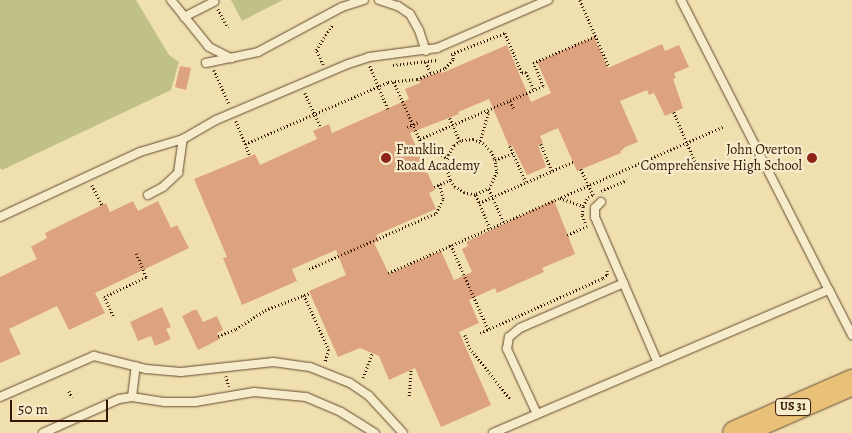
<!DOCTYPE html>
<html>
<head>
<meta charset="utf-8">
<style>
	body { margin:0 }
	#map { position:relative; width:852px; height:433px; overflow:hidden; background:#f1e0af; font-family:Alegreya,serif }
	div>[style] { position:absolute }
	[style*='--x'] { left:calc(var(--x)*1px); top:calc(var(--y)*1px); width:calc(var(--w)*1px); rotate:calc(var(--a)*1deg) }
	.green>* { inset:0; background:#c0c187 }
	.building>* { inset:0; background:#dda27e }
	.path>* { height:2.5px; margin-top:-1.25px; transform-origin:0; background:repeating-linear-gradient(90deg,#351705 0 1px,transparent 0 3.5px) }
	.roads { filter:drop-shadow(0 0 1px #644930) drop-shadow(0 0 1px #644930) }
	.service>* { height:8px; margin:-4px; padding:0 4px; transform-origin:4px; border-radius:4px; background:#f6ebcb }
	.primary>* { height:25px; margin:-12.5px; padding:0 12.5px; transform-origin:12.5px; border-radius:12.5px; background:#e8c078 }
	.dots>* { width:14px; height:14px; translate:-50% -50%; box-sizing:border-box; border:2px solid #f6ebcb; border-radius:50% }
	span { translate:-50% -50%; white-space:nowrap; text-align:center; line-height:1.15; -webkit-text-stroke:4.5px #f6ebcb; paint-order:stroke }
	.shield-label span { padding:1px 4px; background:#f6ebcb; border:1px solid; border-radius:4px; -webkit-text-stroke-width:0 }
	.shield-label { font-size:12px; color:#351705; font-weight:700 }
	.poi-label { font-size:14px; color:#351705 }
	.left { translate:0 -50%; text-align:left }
	.right { translate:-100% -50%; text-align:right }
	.scale { position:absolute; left:10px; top:400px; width:98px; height:22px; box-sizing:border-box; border:2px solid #351705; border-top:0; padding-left:6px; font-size:15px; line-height:18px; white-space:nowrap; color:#351705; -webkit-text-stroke:4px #f6ebcb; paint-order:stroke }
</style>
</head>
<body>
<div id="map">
	<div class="green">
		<div style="clip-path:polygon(0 0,136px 0,169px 55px,179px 62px,171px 90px,2px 170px,0 168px)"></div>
		<div style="clip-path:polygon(231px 0,283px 0,242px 21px)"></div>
	</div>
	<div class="building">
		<div style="clip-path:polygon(594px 37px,608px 68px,662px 44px,665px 51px,679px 45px,689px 67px,674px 73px,676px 78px,673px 79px,683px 108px,665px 116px,654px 93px,649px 95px,647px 90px,620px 101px,638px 142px,625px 147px,620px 152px,621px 153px,577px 171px,558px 128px,540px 136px,543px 143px,538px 145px,546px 167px,527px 175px,512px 145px,509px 146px,489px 99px,458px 112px,459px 114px,410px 133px,435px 190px,429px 193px,436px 209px,376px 235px,379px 241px,374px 243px,389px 274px,441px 251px,454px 280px,472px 272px,462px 249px,468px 246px,466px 242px,554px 200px,575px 254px,542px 268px,544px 272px,497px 293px,495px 288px,469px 300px,479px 323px,459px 332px,491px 405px,441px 427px,415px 368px,389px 380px,379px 356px,360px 348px,338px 357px,309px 291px,346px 275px,336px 250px,292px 269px,297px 281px,242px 305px,223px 258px,227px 257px,194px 179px,255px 154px,260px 165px,317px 139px,313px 131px,329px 124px,332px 133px,409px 99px,405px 89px,420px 83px,419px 80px,441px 71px,442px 73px,507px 45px,531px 102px,551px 93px,537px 62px)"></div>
		<div style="clip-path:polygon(180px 66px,191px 68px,186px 90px,175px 87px)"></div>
		<div style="clip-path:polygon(133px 201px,138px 211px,158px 201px,171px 228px,177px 225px,189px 248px,95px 293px,105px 313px,69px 330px,57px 306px,9px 329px,21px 354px,0 363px,0 277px,37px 259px,31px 247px,47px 238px,45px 233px,106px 203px,110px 212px)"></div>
		<div style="clip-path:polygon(162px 307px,171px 327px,166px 329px,171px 339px,155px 346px,151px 336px,138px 341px,130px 322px)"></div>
		<div style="clip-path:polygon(194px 310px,197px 310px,203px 322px,217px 316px,223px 330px,217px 333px,220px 339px,198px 350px,182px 316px)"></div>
	</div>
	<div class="path">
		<div style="--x:580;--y:0;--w:73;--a:66.6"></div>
		<div style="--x:218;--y:9;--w:21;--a:62"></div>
		<div style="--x:451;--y:54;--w:58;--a:-21.3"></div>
		<div style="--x:505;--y:33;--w:43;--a:67"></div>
		<div style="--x:522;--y:73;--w:4;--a:-14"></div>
		<div style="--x:526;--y:72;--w:20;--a:66"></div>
		<div style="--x:426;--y:62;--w:13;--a:67"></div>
		<div style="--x:323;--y:65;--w:17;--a:-115"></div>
		<div style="--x:316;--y:50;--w:31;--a:-57"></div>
		<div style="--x:393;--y:65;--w:44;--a:-6.5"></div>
		<div style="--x:370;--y:66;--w:47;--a:67.3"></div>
		<div style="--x:214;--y:70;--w:37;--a:66"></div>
		<div style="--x:394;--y:82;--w:66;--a:65.8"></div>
		<div style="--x:421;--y:142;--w:31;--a:32"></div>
		<div style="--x:305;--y:93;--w:38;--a:65"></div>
		<div style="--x:510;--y:101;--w:9;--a:63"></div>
		<div style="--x:674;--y:112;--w:54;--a:67.2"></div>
		<div style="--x:450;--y:118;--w:25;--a:67"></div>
		<div style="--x:236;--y:121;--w:38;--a:68"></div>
		<div style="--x:407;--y:127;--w:13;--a:-23"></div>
		<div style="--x:420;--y:139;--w:134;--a:-23.3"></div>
		<div style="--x:543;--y:86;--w:25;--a:-113"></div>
		<div style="--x:533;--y:63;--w:69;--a:-23.2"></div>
		<div style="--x:473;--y:139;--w:11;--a:22"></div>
		<div style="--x:483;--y:143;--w:11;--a:45"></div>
		<div style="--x:491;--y:151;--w:9;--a:63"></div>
		<div style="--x:495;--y:159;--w:13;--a:81"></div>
		<div style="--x:497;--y:172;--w:17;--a:114"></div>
		<div style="--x:490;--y:188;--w:17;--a:155"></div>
		<div style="--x:475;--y:195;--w:11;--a:-170"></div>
		<div style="--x:464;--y:193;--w:11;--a:-146"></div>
		<div style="--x:455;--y:187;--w:9;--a:-126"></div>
		<div style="--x:450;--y:180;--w:15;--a:-106"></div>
		<div style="--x:446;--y:166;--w:11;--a:-80"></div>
		<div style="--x:448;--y:155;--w:12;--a:-59"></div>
		<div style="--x:454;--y:145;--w:9;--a:-32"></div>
		<div style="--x:462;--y:140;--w:11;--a:-5"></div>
		<div style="--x:480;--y:141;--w:29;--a:-74"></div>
		<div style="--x:488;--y:113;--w:3;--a:-135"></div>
		<div style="--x:245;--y:144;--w:156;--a:-23.4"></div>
		<div style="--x:388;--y:82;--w:29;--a:-6"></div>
		<div style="--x:417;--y:79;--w:30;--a:-21"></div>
		<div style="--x:445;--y:68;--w:12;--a:-48"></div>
		<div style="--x:453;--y:59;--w:4;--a:-90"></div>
		<div style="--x:541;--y:144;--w:29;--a:68"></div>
		<div style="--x:510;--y:146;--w:39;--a:66"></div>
		<div style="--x:495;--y:160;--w:19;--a:-21"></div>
		<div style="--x:581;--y:169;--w:29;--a:65"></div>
		<div style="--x:92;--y:185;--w:22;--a:63"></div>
		<div style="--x:434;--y:187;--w:17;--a:-24"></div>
		<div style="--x:489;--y:189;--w:36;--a:66"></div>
		<div style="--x:601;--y:191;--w:28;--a:-23"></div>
		<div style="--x:476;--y:195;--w:36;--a:67"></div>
		<div style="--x:560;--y:198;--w:24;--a:19"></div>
		<div style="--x:479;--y:203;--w:103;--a:-23.6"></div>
		<div style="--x:585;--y:223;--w:9;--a:-111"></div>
		<div style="--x:582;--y:215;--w:9;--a:-84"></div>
		<div style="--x:583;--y:206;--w:10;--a:-61"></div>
		<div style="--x:588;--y:197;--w:7;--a:-27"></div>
		<div style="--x:567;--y:235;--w:22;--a:-24"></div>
		<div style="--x:451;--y:245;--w:92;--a:66.2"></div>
		<div style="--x:309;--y:269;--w:139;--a:-23.8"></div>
		<div style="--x:436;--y:213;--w:16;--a:-63"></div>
		<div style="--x:443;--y:199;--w:16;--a:-105"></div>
		<div style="--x:388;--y:273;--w:367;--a:-23.6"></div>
		<div style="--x:304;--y:295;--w:60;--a:65.6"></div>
		<div style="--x:329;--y:350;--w:13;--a:108"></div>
		<div style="--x:113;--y:316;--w:21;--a:-115"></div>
		<div style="--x:104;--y:297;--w:47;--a:-25.5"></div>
		<div style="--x:146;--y:277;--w:26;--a:-113"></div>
		<div style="--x:480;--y:333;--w:135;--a:-24.1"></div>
		<div style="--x:603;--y:278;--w:5;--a:-37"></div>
		<div style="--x:607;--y:275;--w:4;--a:-90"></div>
		<div style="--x:465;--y:335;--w:14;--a:69"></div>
		<div style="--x:470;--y:348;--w:66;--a:51.7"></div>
		<div style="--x:218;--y:336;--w:19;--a:-21"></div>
		<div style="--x:236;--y:329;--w:35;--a:-33"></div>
		<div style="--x:265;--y:310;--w:48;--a:-20.7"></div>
		<div style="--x:226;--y:376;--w:11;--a:75"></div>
		<div style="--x:363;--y:378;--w:27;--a:-70"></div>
		<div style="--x:69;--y:391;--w:7;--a:63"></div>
		<div style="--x:409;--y:396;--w:28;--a:-86"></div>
	</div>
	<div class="roads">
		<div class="service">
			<div style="--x:171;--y:0;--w:60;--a:51"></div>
			<div style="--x:209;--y:47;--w:25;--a:27"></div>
			<div style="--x:379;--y:0;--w:20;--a:18"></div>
			<div style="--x:398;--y:6;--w:14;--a:34"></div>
			<div style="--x:410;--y:14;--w:18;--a:61"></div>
			<div style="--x:419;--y:30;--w:22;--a:72"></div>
			<div style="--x:681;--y:0;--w:326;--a:63"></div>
			<div style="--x:184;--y:17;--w:34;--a:-27"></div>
			<div style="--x:206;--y:63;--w:53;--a:-11.9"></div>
			<div style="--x:258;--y:52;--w:95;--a:-28.2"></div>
			<div style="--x:342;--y:7;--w:23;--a:-18"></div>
			<div style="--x:148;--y:195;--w:17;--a:-28"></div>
			<div style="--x:163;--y:187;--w:21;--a:-43"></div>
			<div style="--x:178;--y:173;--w:34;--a:-82"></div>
			<div style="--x:601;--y:202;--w:8;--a:135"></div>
			<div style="--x:595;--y:208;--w:9;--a:90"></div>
			<div style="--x:595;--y:217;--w:159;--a:66.7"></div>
			<div style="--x:0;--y:217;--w:154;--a:-24.9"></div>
			<div style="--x:140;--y:152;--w:45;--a:-16.8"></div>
			<div style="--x:183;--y:139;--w:38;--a:-30"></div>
			<div style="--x:216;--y:120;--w:143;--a:-23"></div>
			<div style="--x:348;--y:64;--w:22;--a:-18"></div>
			<div style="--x:369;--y:57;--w:69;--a:-7.5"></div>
			<div style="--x:437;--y:48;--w:121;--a:-23.4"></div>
			<div style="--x:0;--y:397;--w:103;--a:-23.6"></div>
			<div style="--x:94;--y:356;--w:54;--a:14"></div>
			<div style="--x:146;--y:369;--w:35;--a:5"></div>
			<div style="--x:181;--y:372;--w:93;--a:-6.2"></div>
			<div style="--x:273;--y:362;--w:37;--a:8"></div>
			<div style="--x:310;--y:367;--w:43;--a:21.8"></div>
			<div style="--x:350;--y:383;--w:23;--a:34"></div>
			<div style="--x:369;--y:396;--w:50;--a:47.4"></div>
			<div style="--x:132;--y:397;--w:31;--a:-83"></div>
			<div style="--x:537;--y:414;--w:72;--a:-114.8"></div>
			<div style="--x:507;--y:349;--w:12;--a:-81"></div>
			<div style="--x:509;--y:337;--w:14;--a:-39"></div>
			<div style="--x:520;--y:328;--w:113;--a:-23.4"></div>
			<div style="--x:43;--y:433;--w:83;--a:-24.1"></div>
			<div style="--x:119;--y:399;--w:13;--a:-9"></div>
			<div style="--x:132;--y:397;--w:33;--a:9"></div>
			<div style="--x:165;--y:402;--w:30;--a:0"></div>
			<div style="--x:195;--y:402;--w:60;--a:-9.6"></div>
			<div style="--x:254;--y:392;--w:52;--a:5.5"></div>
			<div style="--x:306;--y:397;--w:38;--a:23"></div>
			<div style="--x:341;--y:412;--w:40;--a:32"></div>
			<div style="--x:493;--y:433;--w:365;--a:-23.1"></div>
			<div style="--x:829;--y:290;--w:51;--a:62.9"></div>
		</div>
		<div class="primary">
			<div style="--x:735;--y:433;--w:128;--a:-23.6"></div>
		</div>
	</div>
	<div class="dots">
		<div style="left:386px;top:158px;background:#8f2418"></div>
		<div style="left:812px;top:158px;background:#8f2418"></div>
	</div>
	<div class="shield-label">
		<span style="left:793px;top:407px">US 31</span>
	</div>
	<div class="poi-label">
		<span class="left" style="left:396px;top:158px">Franklin<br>Road Academy</span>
		<span class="right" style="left:802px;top:158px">John Overton<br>Comprehensive High School</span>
	</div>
	<div class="scale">50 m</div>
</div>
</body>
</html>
